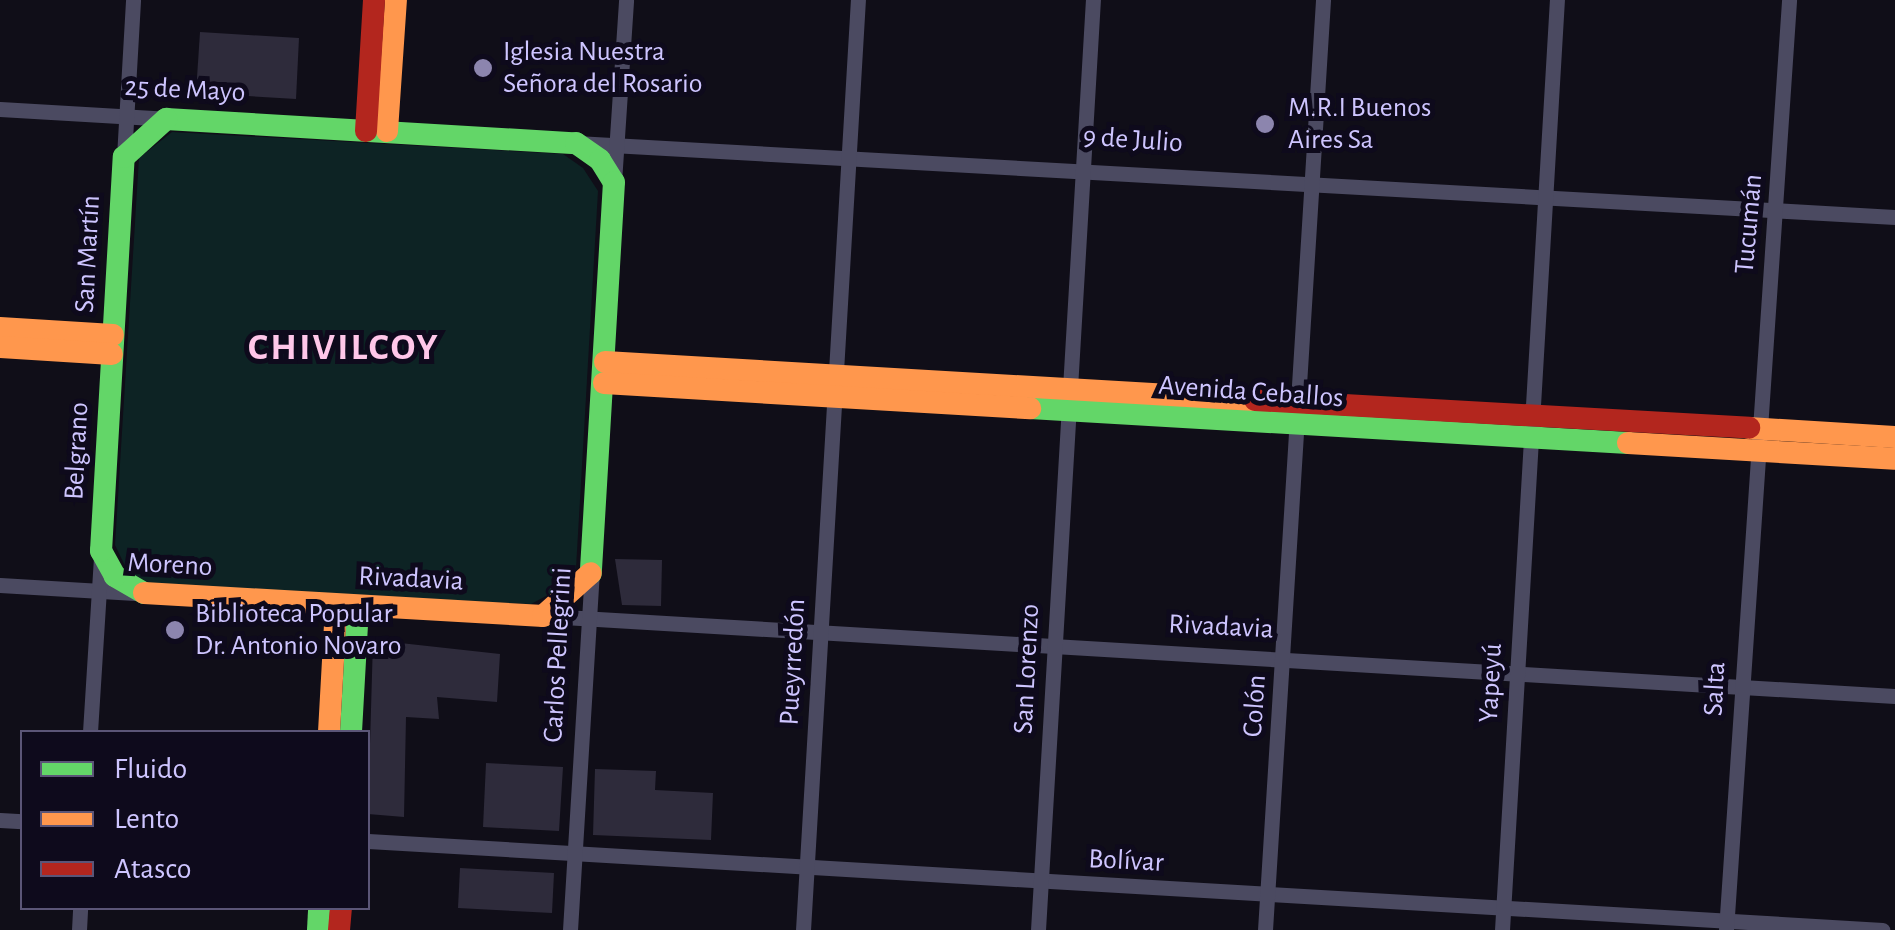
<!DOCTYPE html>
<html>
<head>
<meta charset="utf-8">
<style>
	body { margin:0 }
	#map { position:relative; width:1895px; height:930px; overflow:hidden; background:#100e18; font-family:"Alegreya Sans",sans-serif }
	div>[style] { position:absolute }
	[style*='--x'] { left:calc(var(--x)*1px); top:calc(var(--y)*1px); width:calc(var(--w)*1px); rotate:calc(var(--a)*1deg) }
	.green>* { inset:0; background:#0d2324 }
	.building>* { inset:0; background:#2e2b3b }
	.street>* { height:15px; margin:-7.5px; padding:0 7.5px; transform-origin:7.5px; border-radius:7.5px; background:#4b4a61 }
	.fast>* { height:22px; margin:-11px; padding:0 11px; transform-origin:11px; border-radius:11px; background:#63d668 }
	.slow>* { height:22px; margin:-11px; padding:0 11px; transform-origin:11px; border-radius:11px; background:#ff974d }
	.jam>* { height:22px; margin:-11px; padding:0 11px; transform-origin:11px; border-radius:11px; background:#b3261e }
	.dots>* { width:28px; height:28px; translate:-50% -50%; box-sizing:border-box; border:5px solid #0e0a1c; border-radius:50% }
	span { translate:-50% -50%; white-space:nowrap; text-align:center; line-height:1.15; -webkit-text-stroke:10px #0e0a1c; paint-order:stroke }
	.poi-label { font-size:28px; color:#cec5ff }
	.left { translate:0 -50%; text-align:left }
	.street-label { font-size:28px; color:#cec5ff }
	.district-label { font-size:38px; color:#ffc7e9; font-weight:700; letter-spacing:2.5px }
	.legend { position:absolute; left:20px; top:730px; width:350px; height:180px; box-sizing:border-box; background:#0e0a1c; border:2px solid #5b5577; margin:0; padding:12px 18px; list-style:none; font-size:30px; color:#cec5ff }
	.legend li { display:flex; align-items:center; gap:20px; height:50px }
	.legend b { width:50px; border:2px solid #5b5577 }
</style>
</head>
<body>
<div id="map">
	<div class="green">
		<div style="clip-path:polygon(172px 132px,563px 154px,583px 168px,598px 191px,576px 568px,561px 588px,531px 604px,156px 586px,128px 572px,115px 545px,139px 158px)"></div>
	</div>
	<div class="building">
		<div style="clip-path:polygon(200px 32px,299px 38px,296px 99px,196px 93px)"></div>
		<div style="clip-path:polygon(615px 559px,662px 560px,661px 606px,622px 605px)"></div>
		<div style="clip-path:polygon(373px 640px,500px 654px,497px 702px,437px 697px,439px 719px,406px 717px,404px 817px,368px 814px)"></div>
		<div style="clip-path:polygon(486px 763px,563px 767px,559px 831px,483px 827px)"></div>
		<div style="clip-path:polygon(595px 769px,656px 771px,655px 790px,713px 793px,711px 840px,593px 835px)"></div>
		<div style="clip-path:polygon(460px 868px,554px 873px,552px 913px,458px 908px)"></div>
	</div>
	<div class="street">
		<div style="--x:0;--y:109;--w:166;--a:3.4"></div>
		<div style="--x:576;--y:143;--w:1321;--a:3.21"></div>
		<div style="--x:124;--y:157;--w:157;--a:-86.7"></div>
		<div style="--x:614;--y:182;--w:182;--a:-86.2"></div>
		<div style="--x:0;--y:585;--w:135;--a:3.4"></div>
		<div style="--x:547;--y:616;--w:1350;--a:3.4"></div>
		<div style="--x:90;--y:732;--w:177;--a:-86.4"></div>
		<div style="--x:0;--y:820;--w:22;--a:3"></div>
		<div style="--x:368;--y:841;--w:1517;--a:3.36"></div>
		<div style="--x:79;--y:930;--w:22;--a:-87"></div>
		<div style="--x:570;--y:930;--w:357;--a:-86.5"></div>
		<div style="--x:803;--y:930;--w:932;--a:-86.62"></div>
		<div style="--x:1038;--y:930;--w:932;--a:-86.62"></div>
		<div style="--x:1265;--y:930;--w:932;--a:-86.43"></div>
		<div style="--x:1502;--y:930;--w:932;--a:-86.62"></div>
		<div style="--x:1726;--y:930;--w:932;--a:-86.12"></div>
	</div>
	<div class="fast">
		<div style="--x:166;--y:119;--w:411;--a:3.4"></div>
		<div style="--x:576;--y:143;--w:29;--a:35"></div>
		<div style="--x:600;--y:160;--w:26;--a:58"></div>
		<div style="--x:614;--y:182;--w:392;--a:93.4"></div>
		<div style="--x:1030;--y:408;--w:599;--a:3.35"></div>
		<div style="--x:144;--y:593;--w:34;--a:-150"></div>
		<div style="--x:115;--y:576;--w:29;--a:-119"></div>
		<div style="--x:101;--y:551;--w:395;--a:-86.7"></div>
		<div style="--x:124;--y:157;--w:57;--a:-42.1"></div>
		<div style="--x:351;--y:732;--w:126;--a:-86.8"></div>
		<div style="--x:318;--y:930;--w:22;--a:-87"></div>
	</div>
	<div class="slow">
		<div style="--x:387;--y:131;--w:131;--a:-86.1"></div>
		<div style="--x:0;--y:328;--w:113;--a:3.5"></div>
		<div style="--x:0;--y:347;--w:112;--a:3.6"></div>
		<div style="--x:605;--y:362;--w:651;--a:3.35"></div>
		<div style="--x:604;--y:383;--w:427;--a:3.4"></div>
		<div style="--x:1749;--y:428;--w:146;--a:3.5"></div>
		<div style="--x:1628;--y:443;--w:267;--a:3.4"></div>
		<div style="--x:144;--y:593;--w:400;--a:3.3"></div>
		<div style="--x:543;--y:616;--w:64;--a:-41.9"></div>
		<div style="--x:329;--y:732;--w:127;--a:-86.8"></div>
	</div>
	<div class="jam">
		<div style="--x:366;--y:131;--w:131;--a:-86.5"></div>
		<div style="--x:1255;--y:400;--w:495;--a:3.2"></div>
		<div style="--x:339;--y:930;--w:22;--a:-85"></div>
	</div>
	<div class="dots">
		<div style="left:483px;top:68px;background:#8c85ae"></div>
		<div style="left:1265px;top:124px;background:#8c85ae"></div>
		<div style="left:175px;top:630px;background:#8c85ae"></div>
	</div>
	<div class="poi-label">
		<span class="left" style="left:503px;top:68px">Iglesia Nuestra<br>Señora del Rosario</span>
		<span class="left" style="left:1288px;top:124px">M.R.I Buenos<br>Aires Sa</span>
		<span class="left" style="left:195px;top:630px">Biblioteca Popular<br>Dr. Antonio Novaro</span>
	</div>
	<div class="street-label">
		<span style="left:185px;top:90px;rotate:3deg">25 de Mayo</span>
		<span style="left:1133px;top:140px;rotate:4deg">9 de Julio</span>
		<span style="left:1749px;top:224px;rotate:-85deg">Tucumán</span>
		<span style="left:88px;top:254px;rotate:-87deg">San Martín</span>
		<span style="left:1251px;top:392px;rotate:4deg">Avenida Ceballos</span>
		<span style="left:77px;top:451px;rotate:-87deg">Belgrano</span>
		<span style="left:170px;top:565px;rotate:3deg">Moreno</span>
		<span style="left:411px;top:579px;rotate:3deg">Rivadavia</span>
		<span style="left:1221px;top:627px;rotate:3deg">Rivadavia</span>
		<span style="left:558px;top:655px;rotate:-87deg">Carlos Pellegrini</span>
		<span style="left:793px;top:662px;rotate:-87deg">Pueyrredón</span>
		<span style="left:1027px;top:669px;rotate:-87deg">San Lorenzo</span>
		<span style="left:1491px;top:683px;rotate:-87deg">Yapeyú</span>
		<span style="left:1715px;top:689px;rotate:-87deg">Salta</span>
		<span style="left:1255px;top:706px;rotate:-86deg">Colón</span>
		<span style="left:1126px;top:861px;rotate:3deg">Bolívar</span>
	</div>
	<div class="district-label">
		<span style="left:344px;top:349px">CHIVILCOY</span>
	</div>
	<ul class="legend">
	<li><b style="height:12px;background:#63d668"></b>Fluido</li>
	<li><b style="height:12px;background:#ff974d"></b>Lento</li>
	<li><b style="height:12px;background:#b3261e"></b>Atasco</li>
	</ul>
</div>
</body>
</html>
